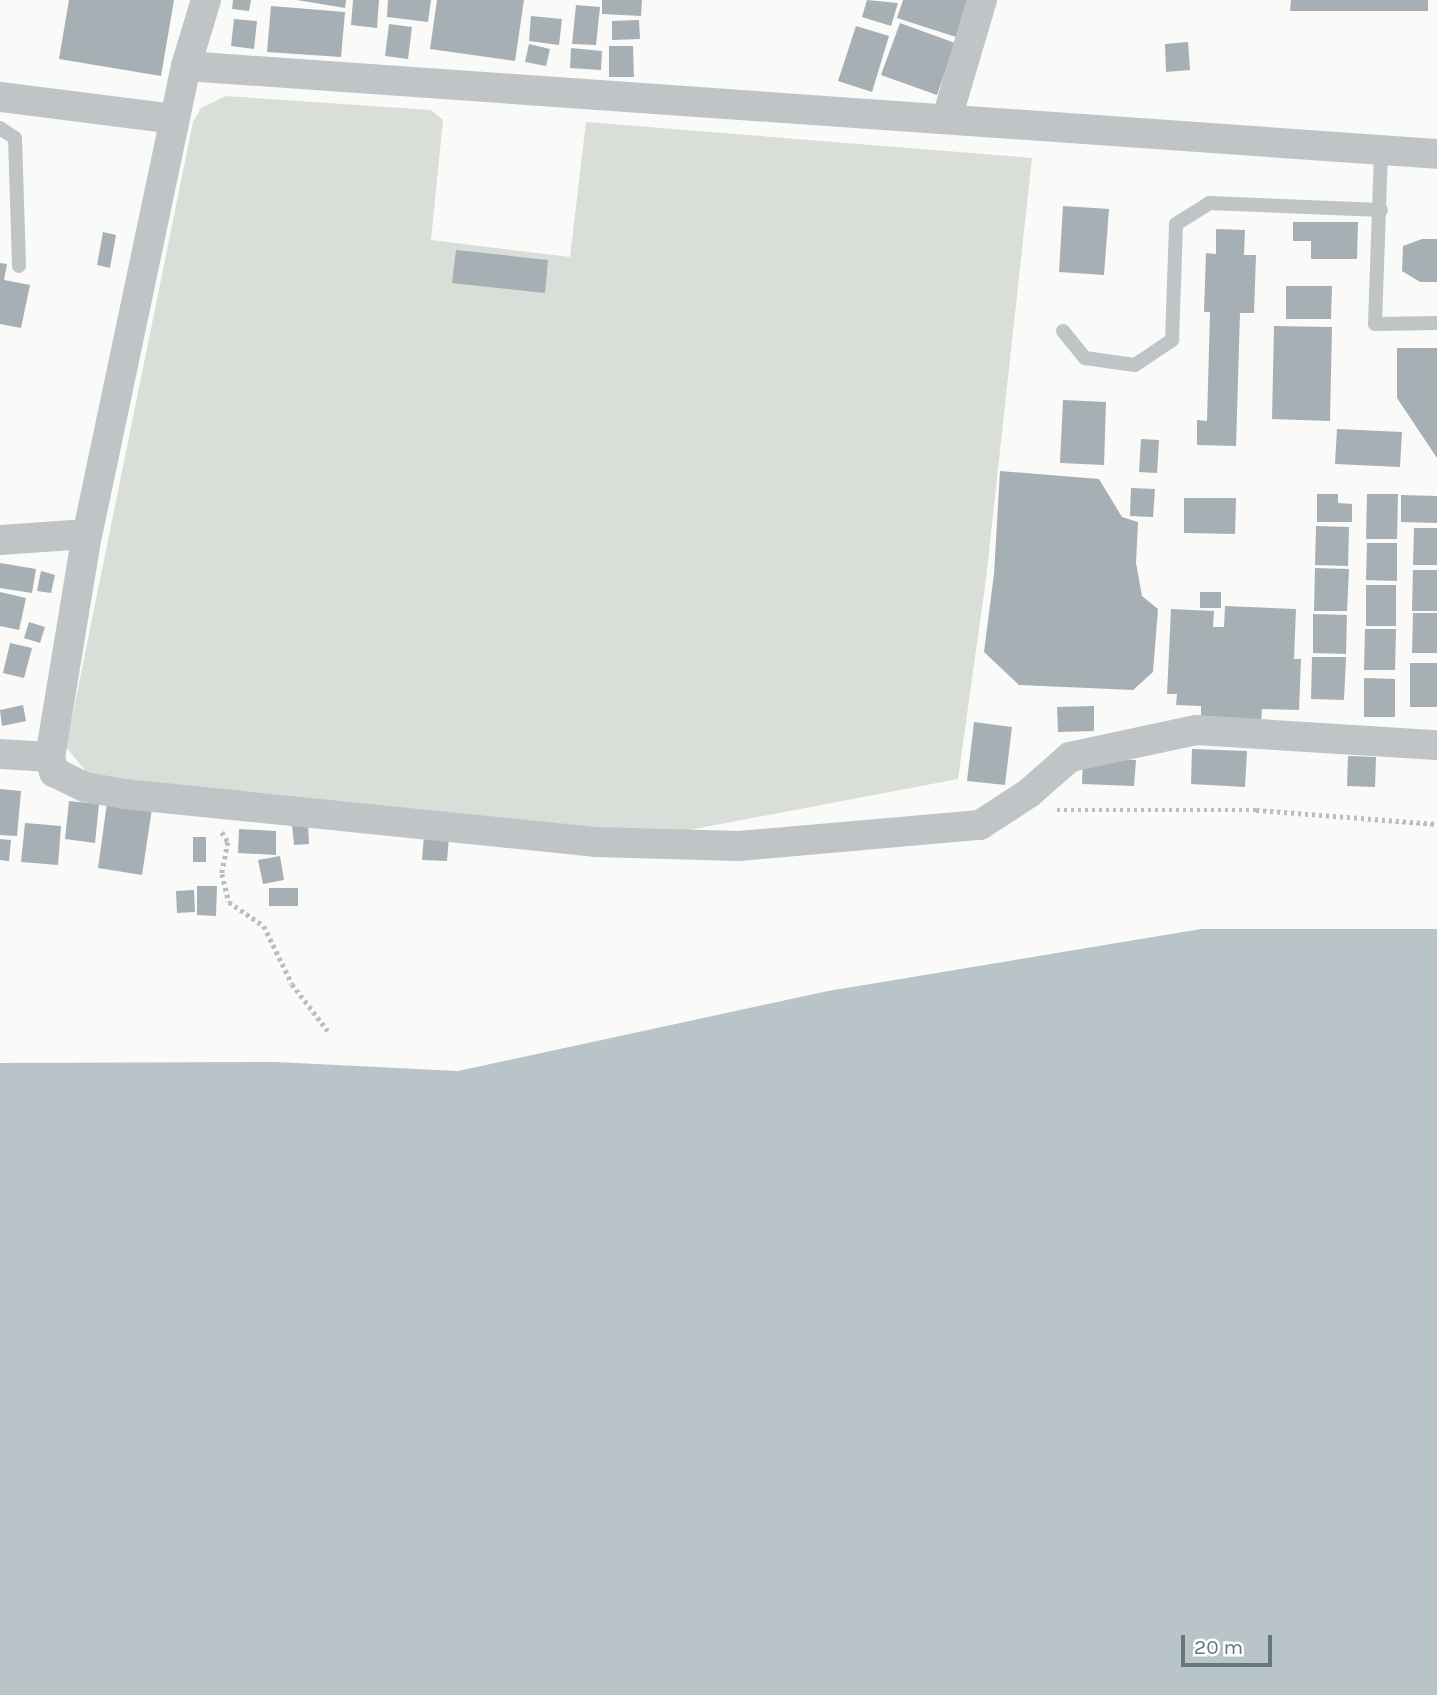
<!DOCTYPE html>
<html>
<head>
<meta charset="utf-8">
<style>
	body { margin:0 }
	#map { position:relative; width:1437px; height:1695px; overflow:hidden; background:#fafaf8; font-family:Karla,sans-serif }
	div>[style] { position:absolute }
	[style*='--x'] { left:calc(var(--x)*1px); top:calc(var(--y)*1px); width:calc(var(--w)*1px); rotate:calc(var(--a)*1deg) }
	.green>* { inset:0; background:#daded8 }
	.water>* { inset:0; background:#b9c4c8 }
	.building>* { inset:0; background:#a6afb4 }
	.path>* { height:4.5px; margin-top:-2.25px; transform-origin:0; background:repeating-linear-gradient(90deg,#babec0 0 3.5px,transparent 0 7px) }
	.lane>* { height:14px; margin:-7px; padding:0 7px; transform-origin:7px; border-radius:7px; background:#bfc4c7 }
	.street>* { height:30px; margin:-15px; padding:0 15px; transform-origin:15px; border-radius:15px; background:#bfc4c7 }
	span { translate:-50% -50%; white-space:nowrap; text-align:center; line-height:1.15; -webkit-text-stroke:7px #fff; paint-order:stroke }
	.scale { position:absolute; left:1181px; top:1635px; width:91px; height:32px; box-sizing:border-box; border:4px solid #667780; border-top:0; padding-left:9px; font-size:21px; line-height:24px; white-space:nowrap; color:#667780; -webkit-text-stroke:5px #fff; paint-order:stroke }
</style>
</head>
<body>
<div id="map">
	<div class="green">
		<div style="clip-path:polygon(226px 96px,431px 110px,443px 120px,431px 240px,570px 257px,586px 122px,1032px 158px,986px 579px,958px 779px,668px 834px,92px 779px,66px 747px,193px 122px,201px 108px)"></div>
	</div>
	<div class="water">
		<div style="clip-path:polygon(1201px 929px,1437px 929px,1437px 1695px,0 1695px,0 1063px,276px 1062px,458px 1071px,828px 991px)"></div>
	</div>
	<div class="building">
		<div style="clip-path:polygon(69px 0,174px 0,161px 76px,59px 59px)"></div>
		<div style="clip-path:polygon(233px 0,251px 0,249px 11px,232px 9px)"></div>
		<div style="clip-path:polygon(297px 0,346px 0,345px 8px)"></div>
		<div style="clip-path:polygon(353px 0,379px 0,377px 28px,351px 25px)"></div>
		<div style="clip-path:polygon(388px 0,431px 0,428px 22px,387px 17px)"></div>
		<div style="clip-path:polygon(437px 0,524px 0,515px 61px,430px 49px)"></div>
		<div style="clip-path:polygon(602px 0,642px 0,641px 16px,602px 14px)"></div>
		<div style="clip-path:polygon(867px 0,898px 3px,891px 26px,862px 17px)"></div>
		<div style="clip-path:polygon(903px 0,968px 0,956px 37px,897px 18px)"></div>
		<div style="clip-path:polygon(1291px 0,1428px 0,1428px 11px,1290px 11px)"></div>
		<div style="clip-path:polygon(576px 5px,600px 7px,596px 45px,572px 44px)"></div>
		<div style="clip-path:polygon(271px 6px,345px 12px,341px 57px,267px 52px)"></div>
		<div style="clip-path:polygon(531px 16px,562px 19px,559px 45px,529px 41px)"></div>
		<div style="clip-path:polygon(234px 19px,257px 21px,254px 49px,231px 46px)"></div>
		<div style="clip-path:polygon(639px 20px,640px 39px,612px 40px,612px 21px)"></div>
		<div style="clip-path:polygon(900px 23px,955px 43px,937px 95px,881px 75px)"></div>
		<div style="clip-path:polygon(389px 24px,412px 27px,408px 59px,385px 56px)"></div>
		<div style="clip-path:polygon(856px 26px,889px 36px,872px 92px,838px 81px)"></div>
		<div style="clip-path:polygon(1188px 42px,1190px 70px,1166px 72px,1165px 44px)"></div>
		<div style="clip-path:polygon(529px 44px,550px 49px,546px 66px,525px 62px)"></div>
		<div style="clip-path:polygon(609px 46px,633px 46px,634px 77px,609px 77px)"></div>
		<div style="clip-path:polygon(571px 48px,602px 51px,601px 70px,570px 68px)"></div>
		<div style="clip-path:polygon(1063px 206px,1109px 209px,1104px 275px,1059px 272px)"></div>
		<div style="clip-path:polygon(1293px 222px,1358px 222px,1357px 259px,1311px 259px,1311px 241px,1293px 241px)"></div>
		<div style="clip-path:polygon(1216px 229px,1245px 230px,1244px 255px,1256px 255px,1254px 313px,1240px 313px,1236px 446px,1197px 445px,1197px 420px,1207px 421px,1210px 312px,1204px 312px,1206px 253px,1216px 254px)"></div>
		<div style="clip-path:polygon(103px 232px,116px 235px,110px 268px,97px 265px)"></div>
		<div style="clip-path:polygon(1422px 239px,1437px 239px,1437px 282px,1420px 282px,1402px 271px,1403px 246px)"></div>
		<div style="clip-path:polygon(456px 250px,548px 260px,545px 293px,452px 283px)"></div>
		<div style="clip-path:polygon(0 263px,7px 264px,4px 280px,30px 285px,21px 328px,0 324px)"></div>
		<div style="clip-path:polygon(1286px 286px,1332px 286px,1331px 319px,1286px 319px)"></div>
		<div style="clip-path:polygon(1274px 326px,1332px 327px,1330px 421px,1272px 419px)"></div>
		<div style="clip-path:polygon(1397px 348px,1437px 348px,1437px 458px,1397px 398px)"></div>
		<div style="clip-path:polygon(1063px 400px,1106px 402px,1104px 465px,1060px 463px)"></div>
		<div style="clip-path:polygon(1337px 429px,1402px 432px,1400px 467px,1335px 464px)"></div>
		<div style="clip-path:polygon(1141px 439px,1159px 440px,1157px 473px,1139px 472px)"></div>
		<div style="clip-path:polygon(1000px 471px,1099px 479px,1122px 517px,1138px 522px,1136px 563px,1142px 596px,1158px 609px,1153px 672px,1133px 690px,1019px 685px,984px 652px,994px 574px)"></div>
		<div style="clip-path:polygon(1131px 488px,1155px 489px,1153px 517px,1130px 516px)"></div>
		<div style="clip-path:polygon(1317px 494px,1338px 494px,1338px 503px,1352px 504px,1352px 522px,1317px 522px)"></div>
		<div style="clip-path:polygon(1367px 494px,1398px 494px,1397px 539px,1366px 539px)"></div>
		<div style="clip-path:polygon(1401px 495px,1437px 496px,1437px 523px,1401px 522px)"></div>
		<div style="clip-path:polygon(1184px 498px,1236px 498px,1235px 534px,1184px 533px)"></div>
		<div style="clip-path:polygon(1316px 526px,1349px 527px,1348px 566px,1315px 565px)"></div>
		<div style="clip-path:polygon(1414px 528px,1437px 528px,1437px 565px,1413px 565px)"></div>
		<div style="clip-path:polygon(1367px 543px,1397px 543px,1397px 581px,1366px 580px)"></div>
		<div style="clip-path:polygon(0 563px,36px 569px,32px 593px,0 588px)"></div>
		<div style="clip-path:polygon(1315px 568px,1349px 569px,1347px 611px,1314px 611px)"></div>
		<div style="clip-path:polygon(1413px 570px,1437px 570px,1437px 611px,1412px 611px)"></div>
		<div style="clip-path:polygon(41px 571px,55px 575px,51px 593px,37px 591px)"></div>
		<div style="clip-path:polygon(1366px 585px,1396px 585px,1396px 626px,1366px 626px)"></div>
		<div style="clip-path:polygon(0 592px,26px 598px,19px 630px,0 626px)"></div>
		<div style="clip-path:polygon(1200px 592px,1221px 592px,1221px 608px,1200px 608px)"></div>
		<div style="clip-path:polygon(1225px 606px,1296px 609px,1294px 659px,1301px 659px,1299px 710px,1262px 709px,1261px 723px,1201px 721px,1201px 706px,1176px 705px,1177px 694px,1167px 694px,1171px 609px,1214px 611px,1213px 627px,1224px 627px)"></div>
		<div style="clip-path:polygon(1413px 613px,1437px 613px,1437px 653px,1412px 653px)"></div>
		<div style="clip-path:polygon(1313px 614px,1347px 615px,1346px 654px,1313px 653px)"></div>
		<div style="clip-path:polygon(29px 622px,45px 627px,40px 643px,24px 638px)"></div>
		<div style="clip-path:polygon(1365px 629px,1396px 629px,1395px 670px,1364px 670px)"></div>
		<div style="clip-path:polygon(10px 643px,32px 648px,24px 678px,3px 673px)"></div>
		<div style="clip-path:polygon(1312px 657px,1346px 657px,1344px 700px,1311px 699px)"></div>
		<div style="clip-path:polygon(1410px 663px,1437px 663px,1437px 707px,1410px 707px)"></div>
		<div style="clip-path:polygon(1364px 678px,1395px 679px,1395px 717px,1364px 717px)"></div>
		<div style="clip-path:polygon(23px 705px,26px 721px,2px 726px,0 710px)"></div>
		<div style="clip-path:polygon(1094px 706px,1094px 731px,1058px 732px,1057px 707px)"></div>
		<div style="clip-path:polygon(974px 722px,1012px 727px,1005px 785px,967px 781px)"></div>
		<div style="clip-path:polygon(1192px 749px,1247px 751px,1245px 787px,1191px 784px)"></div>
		<div style="clip-path:polygon(1348px 756px,1376px 757px,1375px 787px,1347px 786px)"></div>
		<div style="clip-path:polygon(1083px 758px,1136px 760px,1134px 786px,1082px 784px)"></div>
		<div style="clip-path:polygon(0 789px,21px 791px,17px 836px,0 835px)"></div>
		<div style="clip-path:polygon(108px 796px,153px 802px,142px 875px,98px 868px)"></div>
		<div style="clip-path:polygon(69px 801px,99px 804px,95px 843px,65px 839px)"></div>
		<div style="clip-path:polygon(25px 823px,61px 826px,58px 865px,21px 862px)"></div>
		<div style="clip-path:polygon(308px 823px,309px 844px,294px 845px,292px 825px)"></div>
		<div style="clip-path:polygon(239px 829px,276px 831px,276px 855px,238px 853px)"></div>
		<div style="clip-path:polygon(424px 835px,449px 836px,447px 861px,422px 860px)"></div>
		<div style="clip-path:polygon(193px 837px,206px 837px,206px 862px,193px 862px)"></div>
		<div style="clip-path:polygon(0 839px,11px 840px,9px 861px,0 860px)"></div>
		<div style="clip-path:polygon(280px 856px,284px 880px,263px 884px,258px 860px)"></div>
		<div style="clip-path:polygon(197px 886px,217px 886px,216px 916px,197px 915px)"></div>
		<div style="clip-path:polygon(269px 888px,298px 888px,298px 906px,269px 906px)"></div>
		<div style="clip-path:polygon(194px 890px,195px 912px,177px 913px,176px 891px)"></div>
	</div>
	<div class="path">
		<div style="--x:1057;--y:810;--w:199;--a:0"></div>
		<div style="--x:1256;--y:810;--w:182;--a:4.4"></div>
		<div style="--x:222;--y:832;--w:12;--a:59"></div>
		<div style="--x:228;--y:842;--w:33;--a:101"></div>
		<div style="--x:222;--y:874;--w:29;--a:76"></div>
		<div style="--x:229;--y:902;--w:42;--a:34.4"></div>
		<div style="--x:264;--y:926;--w:64;--a:64.2"></div>
		<div style="--x:292;--y:984;--w:59;--a:52.5"></div>
	</div>
	<div class="lane">
		<div style="--x:0;--y:128;--w:18;--a:34"></div>
		<div style="--x:15;--y:138;--w:128;--a:88.2"></div>
		<div style="--x:1381;--y:152;--w:172;--a:92"></div>
		<div style="--x:1375;--y:324;--w:62;--a:-0.9"></div>
		<div style="--x:1063;--y:331;--w:35;--a:51"></div>
		<div style="--x:1085;--y:358;--w:50;--a:8"></div>
		<div style="--x:1135;--y:365;--w:45;--a:-34"></div>
		<div style="--x:1172;--y:340;--w:116;--a:-88"></div>
		<div style="--x:1176;--y:224;--w:39;--a:-32"></div>
		<div style="--x:1209;--y:203;--w:172;--a:2.3"></div>
	</div>
	<div class="street">
		<div style="--x:206;--y:0;--w:69;--a:106.9"></div>
		<div style="--x:186;--y:66;--w:478;--a:101.9"></div>
		<div style="--x:87;--y:534;--w:226;--a:99.4"></div>
		<div style="--x:50;--y:757;--w:16;--a:75"></div>
		<div style="--x:54;--y:772;--w:34;--a:26"></div>
		<div style="--x:85;--y:787;--w:40;--a:10"></div>
		<div style="--x:124;--y:794;--w:473;--a:5.8"></div>
		<div style="--x:595;--y:842;--w:144;--a:1.6"></div>
		<div style="--x:739;--y:846;--w:242;--a:-5"></div>
		<div style="--x:980;--y:825;--w:59;--a:-33.1"></div>
		<div style="--x:1029;--y:793;--w:55;--a:-41.3"></div>
		<div style="--x:1070;--y:757;--w:129;--a:-12.1"></div>
		<div style="--x:1196;--y:730;--w:241;--a:3.6"></div>
		<div style="--x:186;--y:66;--w:1254;--a:4.02"></div>
		<div style="--x:0;--y:97;--w:175;--a:7.2"></div>
		<div style="--x:947;--y:118;--w:123;--a:-73.5"></div>
		<div style="--x:0;--y:540;--w:87;--a:-3.9"></div>
		<div style="--x:0;--y:754;--w:50;--a:3.4"></div>
	</div>
	<div class="scale">20 m</div>
</div>
</body>
</html>
